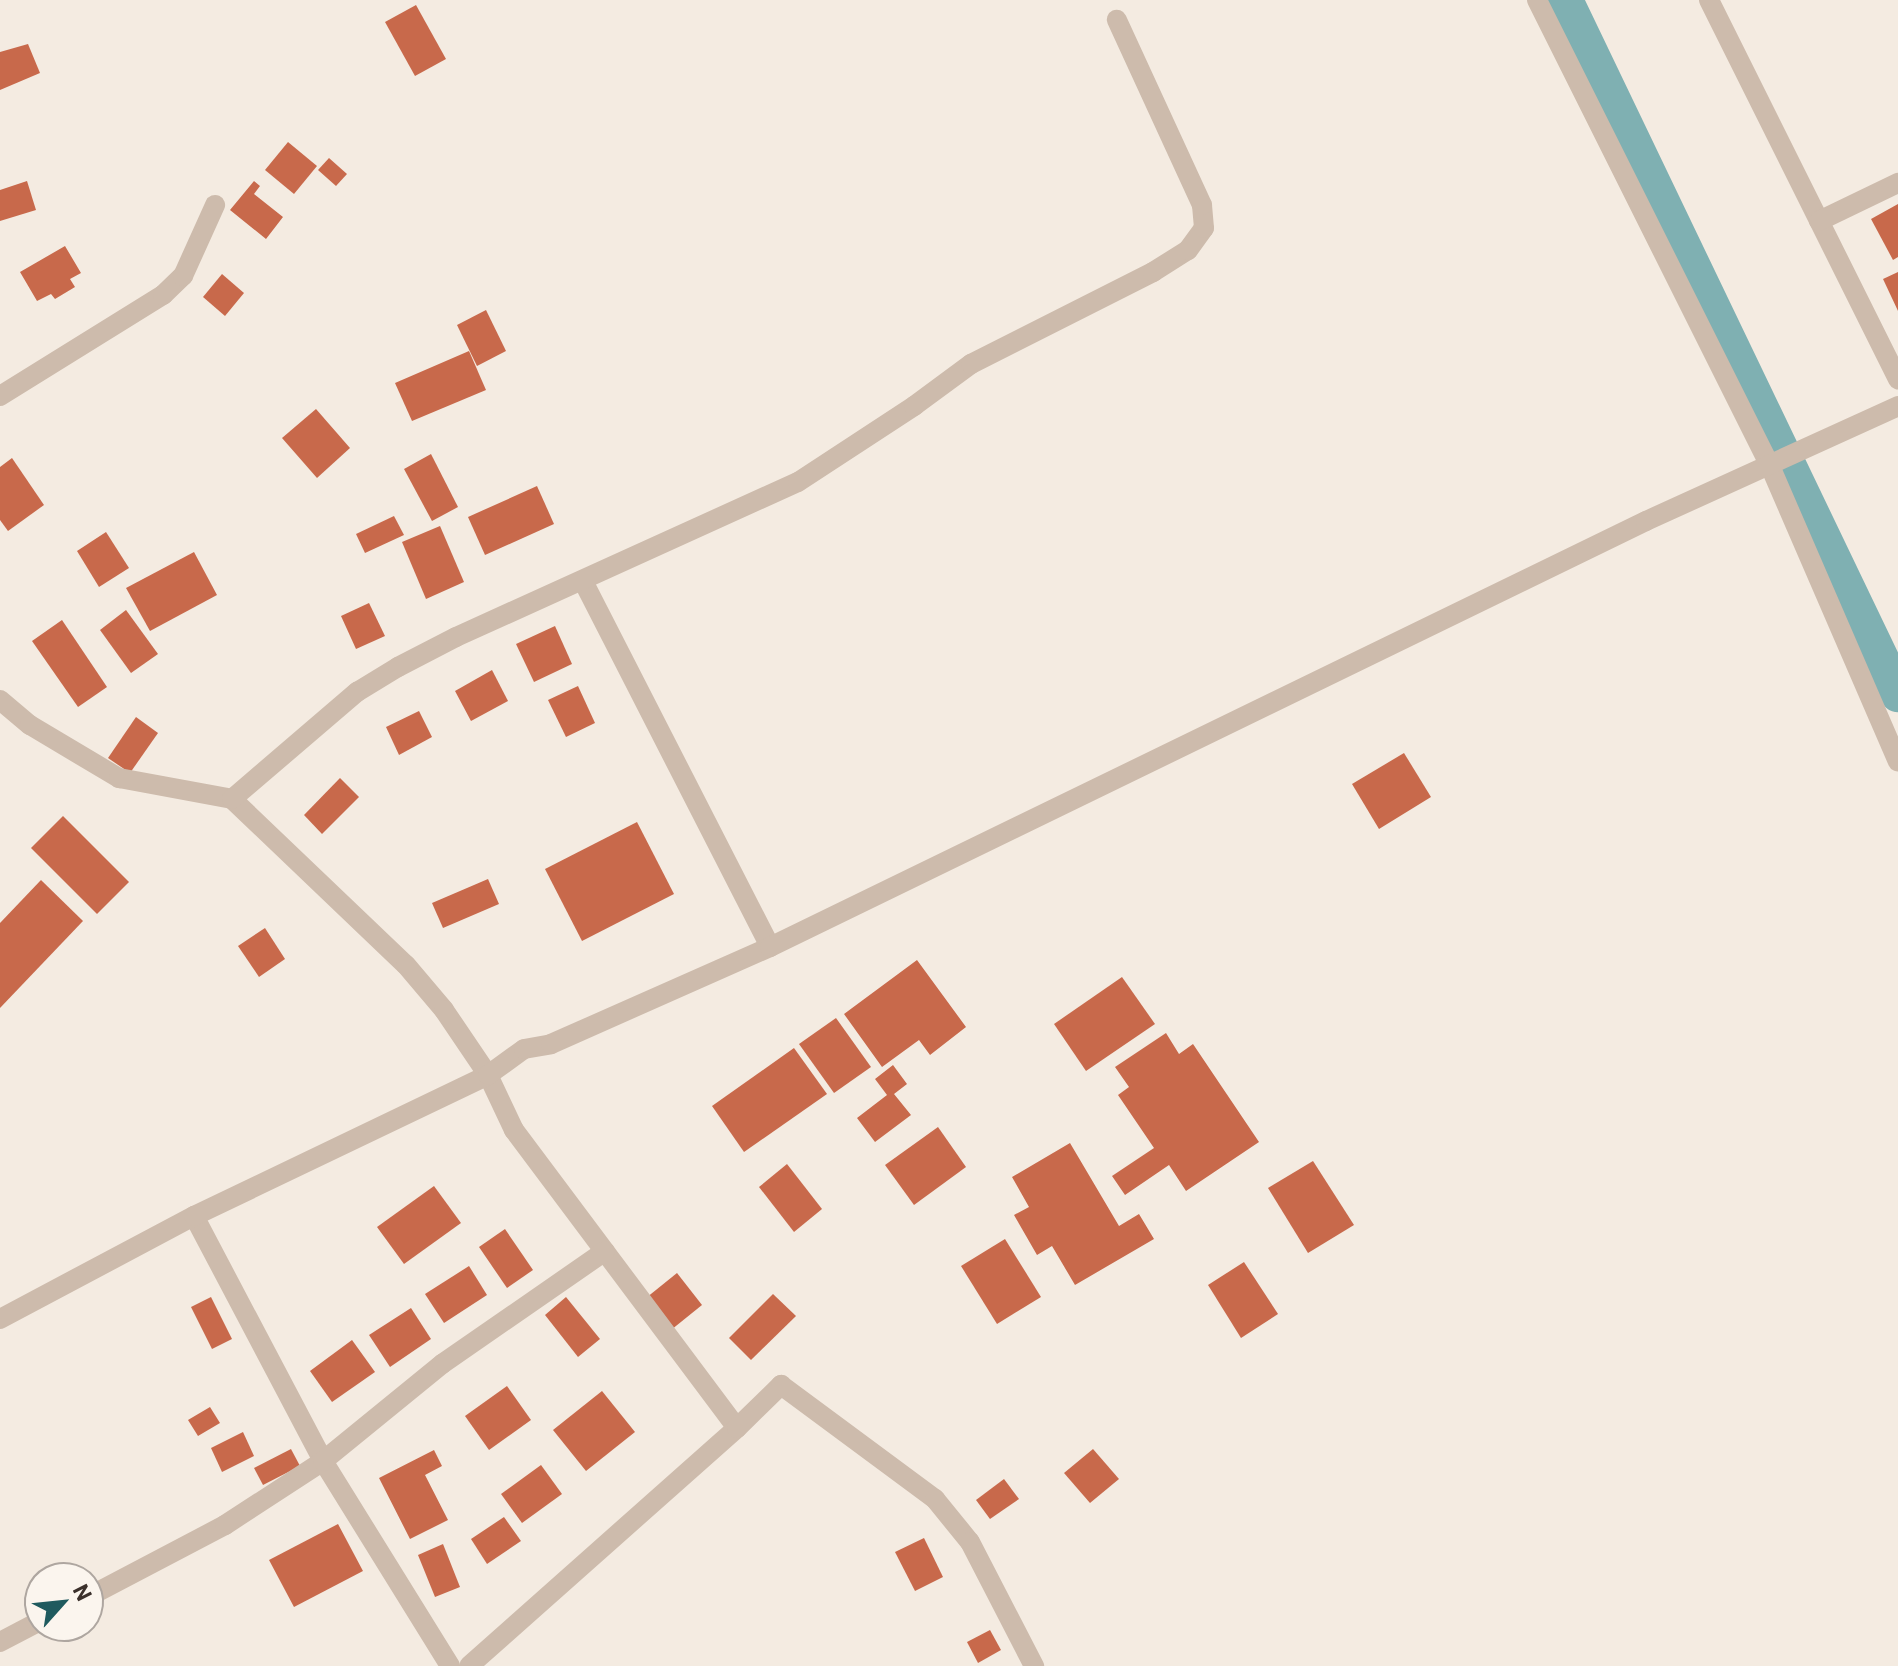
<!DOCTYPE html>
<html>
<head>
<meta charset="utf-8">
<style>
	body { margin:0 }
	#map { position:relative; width:1898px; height:1666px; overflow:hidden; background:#f4ebe1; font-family:Barlow,sans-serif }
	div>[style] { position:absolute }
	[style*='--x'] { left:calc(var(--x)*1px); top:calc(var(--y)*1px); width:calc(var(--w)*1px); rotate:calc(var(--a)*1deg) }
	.canal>* { height:36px; margin:-18px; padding:0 18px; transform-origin:18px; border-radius:18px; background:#7fb0b2 }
	.building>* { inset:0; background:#c8694b }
	.street>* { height:20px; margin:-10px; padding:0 10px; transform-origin:10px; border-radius:10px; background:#cdbbac }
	span { translate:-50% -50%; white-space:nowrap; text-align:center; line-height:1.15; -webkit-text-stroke:6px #fbf5ee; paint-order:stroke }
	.north { position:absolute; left:24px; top:1562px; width:80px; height:80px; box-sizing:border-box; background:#fbf5ee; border:2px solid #aea6a0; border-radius:50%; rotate:63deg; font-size:22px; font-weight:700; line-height:32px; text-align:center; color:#3b302b }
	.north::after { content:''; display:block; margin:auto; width:28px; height:36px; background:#1f5a5e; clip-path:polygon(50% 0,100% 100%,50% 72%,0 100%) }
</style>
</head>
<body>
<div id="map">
	<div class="canal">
		<div style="--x:1565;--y:0;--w:770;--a:64.37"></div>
	</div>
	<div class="building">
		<div style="clip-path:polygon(416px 5px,446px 59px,415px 76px,385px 22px)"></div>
		<div style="clip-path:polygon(28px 44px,40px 73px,0 90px,0 52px)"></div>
		<div style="clip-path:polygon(288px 142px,317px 166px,294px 194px,265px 170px)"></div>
		<div style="clip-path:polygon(329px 158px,347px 174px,336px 186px,318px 170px)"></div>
		<div style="clip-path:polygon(27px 181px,36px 210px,0 221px,0 190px)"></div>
		<div style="clip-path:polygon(254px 181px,260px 186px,254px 194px,283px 217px,266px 239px,230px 210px)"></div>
		<div style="clip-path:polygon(1898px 204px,1898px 257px,1893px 260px,1871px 219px)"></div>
		<div style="clip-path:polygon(65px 246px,81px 273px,70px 279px,75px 287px,55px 299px,51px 294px,37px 301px,20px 272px)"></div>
		<div style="clip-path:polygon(1898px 272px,1898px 311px,1883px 279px)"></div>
		<div style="clip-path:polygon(222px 274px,244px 293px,225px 316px,203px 297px)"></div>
		<div style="clip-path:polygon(486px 310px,506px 351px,477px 366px,457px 325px)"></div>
		<div style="clip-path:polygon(469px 351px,486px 390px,412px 421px,395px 383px)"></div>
		<div style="clip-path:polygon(316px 409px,350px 448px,317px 478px,282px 438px)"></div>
		<div style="clip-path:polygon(431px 454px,458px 507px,432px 521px,404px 469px)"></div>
		<div style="clip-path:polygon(12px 458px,44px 505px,8px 531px,0 520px,0 467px)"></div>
		<div style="clip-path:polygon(537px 486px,554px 524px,485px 555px,468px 517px)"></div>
		<div style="clip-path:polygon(394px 516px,404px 535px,365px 553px,356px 534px)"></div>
		<div style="clip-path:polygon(440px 526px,464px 582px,426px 599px,402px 542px)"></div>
		<div style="clip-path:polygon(106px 532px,129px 568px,99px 587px,77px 551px)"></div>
		<div style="clip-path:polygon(194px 552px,217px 595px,150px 631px,126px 588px)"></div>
		<div style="clip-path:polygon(369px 603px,385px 636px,356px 649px,341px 616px)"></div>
		<div style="clip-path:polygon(126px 610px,158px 654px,131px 673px,100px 630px)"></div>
		<div style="clip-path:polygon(62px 620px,107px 687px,78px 707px,32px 641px)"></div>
		<div style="clip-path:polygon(555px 626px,572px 664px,534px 682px,516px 644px)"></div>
		<div style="clip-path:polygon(492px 670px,508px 701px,471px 721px,455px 691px)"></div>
		<div style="clip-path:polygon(578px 686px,595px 723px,566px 737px,548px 700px)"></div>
		<div style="clip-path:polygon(419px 711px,432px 737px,399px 755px,386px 727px)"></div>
		<div style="clip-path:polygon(136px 717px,158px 733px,130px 773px,108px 758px)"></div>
		<div style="clip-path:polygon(1404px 753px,1431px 797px,1379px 829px,1352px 784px)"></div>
		<div style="clip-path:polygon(340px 778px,359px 797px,322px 834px,304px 815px)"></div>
		<div style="clip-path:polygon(63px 816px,129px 882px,97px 914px,31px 848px)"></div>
		<div style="clip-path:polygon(637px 822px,674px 894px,582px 941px,545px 869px)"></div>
		<div style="clip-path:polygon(488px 879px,499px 904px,443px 928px,432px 903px)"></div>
		<div style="clip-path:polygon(41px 880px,83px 921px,0 1008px,0 923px)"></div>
		<div style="clip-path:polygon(265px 928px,285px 959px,259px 977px,238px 946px)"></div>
		<div style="clip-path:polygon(917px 960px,966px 1027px,930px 1055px,919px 1040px,882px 1067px,844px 1014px)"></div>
		<div style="clip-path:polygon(1122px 977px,1155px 1024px,1086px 1071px,1054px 1024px)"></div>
		<div style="clip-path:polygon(836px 1018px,871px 1067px,834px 1093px,799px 1044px)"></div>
		<div style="clip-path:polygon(1166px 1033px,1179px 1054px,1193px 1044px,1259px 1142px,1186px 1191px,1169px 1165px,1125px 1195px,1112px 1176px,1154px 1148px,1118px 1095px,1129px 1087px,1115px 1067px)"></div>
		<div style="clip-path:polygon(794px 1048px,827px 1094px,744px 1152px,712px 1106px)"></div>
		<div style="clip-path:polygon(893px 1065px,907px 1084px,894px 1094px,911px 1115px,875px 1142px,857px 1118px,887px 1095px,875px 1079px)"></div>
		<div style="clip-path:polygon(938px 1127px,966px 1167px,914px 1205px,885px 1165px)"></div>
		<div style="clip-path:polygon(1070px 1143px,1119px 1226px,1139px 1214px,1154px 1239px,1075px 1285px,1052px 1246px,1037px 1255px,1014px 1215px,1029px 1207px,1012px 1177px)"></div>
		<div style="clip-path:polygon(1313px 1161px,1354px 1225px,1308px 1253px,1268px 1188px)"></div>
		<div style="clip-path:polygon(787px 1164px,822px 1209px,794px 1232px,759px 1187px)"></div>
		<div style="clip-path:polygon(434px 1186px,461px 1223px,404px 1264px,377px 1227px)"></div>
		<div style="clip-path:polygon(505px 1229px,533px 1270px,507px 1288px,479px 1247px)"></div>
		<div style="clip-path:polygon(1005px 1239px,1041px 1297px,997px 1324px,961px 1266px)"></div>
		<div style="clip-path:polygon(1244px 1262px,1278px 1314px,1241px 1338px,1208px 1285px)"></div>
		<div style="clip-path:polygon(469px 1266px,487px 1295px,444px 1323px,425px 1294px)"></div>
		<div style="clip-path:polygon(677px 1273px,702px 1305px,671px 1330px,646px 1298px)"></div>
		<div style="clip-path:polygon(773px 1294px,796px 1316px,751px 1360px,729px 1338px)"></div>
		<div style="clip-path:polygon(211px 1297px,232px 1339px,212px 1349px,191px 1307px)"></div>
		<div style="clip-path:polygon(566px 1297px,600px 1339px,578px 1357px,545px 1315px)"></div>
		<div style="clip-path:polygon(411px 1308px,431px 1339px,390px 1367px,369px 1335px)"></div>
		<div style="clip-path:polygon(352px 1340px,375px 1372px,332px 1402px,310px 1371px)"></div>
		<div style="clip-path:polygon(507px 1386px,531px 1420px,489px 1450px,465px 1416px)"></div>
		<div style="clip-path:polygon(602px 1391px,635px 1432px,586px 1471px,553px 1430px)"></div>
		<div style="clip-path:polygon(210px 1407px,220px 1423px,198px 1436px,188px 1420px)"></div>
		<div style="clip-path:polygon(243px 1432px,254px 1456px,222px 1472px,211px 1448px)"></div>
		<div style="clip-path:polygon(291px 1449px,300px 1466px,263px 1485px,254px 1468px)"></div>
		<div style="clip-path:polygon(1093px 1449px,1119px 1479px,1090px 1503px,1064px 1473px)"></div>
		<div style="clip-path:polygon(434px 1450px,442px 1466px,425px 1475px,448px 1520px,410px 1539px,379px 1478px)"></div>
		<div style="clip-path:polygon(541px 1465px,562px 1494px,522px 1523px,501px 1494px)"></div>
		<div style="clip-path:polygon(1004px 1479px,1019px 1499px,990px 1519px,976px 1500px)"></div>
		<div style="clip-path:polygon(504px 1517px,521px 1541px,487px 1564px,471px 1539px)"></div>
		<div style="clip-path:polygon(338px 1524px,363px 1571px,294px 1607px,269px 1560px)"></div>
		<div style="clip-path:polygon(924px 1538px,943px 1577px,915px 1591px,895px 1552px)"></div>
		<div style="clip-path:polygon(443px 1544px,460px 1587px,435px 1597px,418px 1555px)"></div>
		<div style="clip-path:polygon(990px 1630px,1001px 1650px,978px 1663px,967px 1642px)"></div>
	</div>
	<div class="street">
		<div style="--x:1537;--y:0;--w:521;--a:63.43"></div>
		<div style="--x:1770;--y:466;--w:322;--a:66.6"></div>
		<div style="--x:1709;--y:0;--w:424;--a:63.5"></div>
		<div style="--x:1819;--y:221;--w:88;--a:-25.7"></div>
		<div style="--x:0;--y:396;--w:192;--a:-31.8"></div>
		<div style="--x:163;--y:295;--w:28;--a:-44"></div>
		<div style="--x:183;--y:276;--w:78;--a:-65.7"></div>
		<div style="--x:583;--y:581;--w:411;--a:62.9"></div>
		<div style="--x:0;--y:700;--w:39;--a:40"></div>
		<div style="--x:30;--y:725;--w:104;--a:30.8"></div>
		<div style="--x:119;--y:778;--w:115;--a:10.5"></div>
		<div style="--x:232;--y:799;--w:240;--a:43.7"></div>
		<div style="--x:406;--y:965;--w:59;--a:49.8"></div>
		<div style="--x:444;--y:1010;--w:78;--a:55.9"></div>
		<div style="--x:488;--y:1075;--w:61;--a:64.7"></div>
		<div style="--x:514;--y:1130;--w:372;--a:53.2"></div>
		<div style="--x:737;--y:1428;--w:358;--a:138.4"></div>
		<div style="--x:232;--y:799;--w:165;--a:-40.6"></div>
		<div style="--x:357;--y:692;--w:48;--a:-31.4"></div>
		<div style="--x:398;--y:667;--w:65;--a:-27.3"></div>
		<div style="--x:456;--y:637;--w:375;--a:-24.4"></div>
		<div style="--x:798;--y:482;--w:139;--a:-33.2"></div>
		<div style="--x:914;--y:406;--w:71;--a:-36.4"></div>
		<div style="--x:971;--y:364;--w:204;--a:-26.8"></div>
		<div style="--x:1153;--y:272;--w:41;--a:-32.2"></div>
		<div style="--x:1188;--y:250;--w:27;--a:-54"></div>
		<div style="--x:1204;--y:228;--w:23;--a:-95"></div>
		<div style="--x:1202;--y:205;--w:204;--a:-114.7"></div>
		<div style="--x:194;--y:1216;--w:277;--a:62.2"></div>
		<div style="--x:323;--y:1461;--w:241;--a:58.2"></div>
		<div style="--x:0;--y:1319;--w:220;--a:-28"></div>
		<div style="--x:194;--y:1216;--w:326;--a:-25.6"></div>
		<div style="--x:488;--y:1075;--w:44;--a:-35.8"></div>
		<div style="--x:524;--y:1049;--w:27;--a:-10"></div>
		<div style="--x:551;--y:1044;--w:240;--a:-23.9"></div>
		<div style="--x:770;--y:947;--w:974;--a:-25.93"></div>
		<div style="--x:1646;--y:521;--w:277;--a:-24.5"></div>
		<div style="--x:737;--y:1428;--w:62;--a:-44.3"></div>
		<div style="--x:781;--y:1385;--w:192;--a:36.5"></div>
		<div style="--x:935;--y:1499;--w:55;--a:50.9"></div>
		<div style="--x:970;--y:1542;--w:140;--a:62.7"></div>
		<div style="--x:88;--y:1597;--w:155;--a:-27.7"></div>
		<div style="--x:225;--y:1525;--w:117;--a:-33.1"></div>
		<div style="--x:323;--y:1461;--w:154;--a:-39.2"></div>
		<div style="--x:442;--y:1364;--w:198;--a:-34.7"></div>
		<div style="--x:0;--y:1642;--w:45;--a:-27.7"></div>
	</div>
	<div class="north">N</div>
</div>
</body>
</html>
